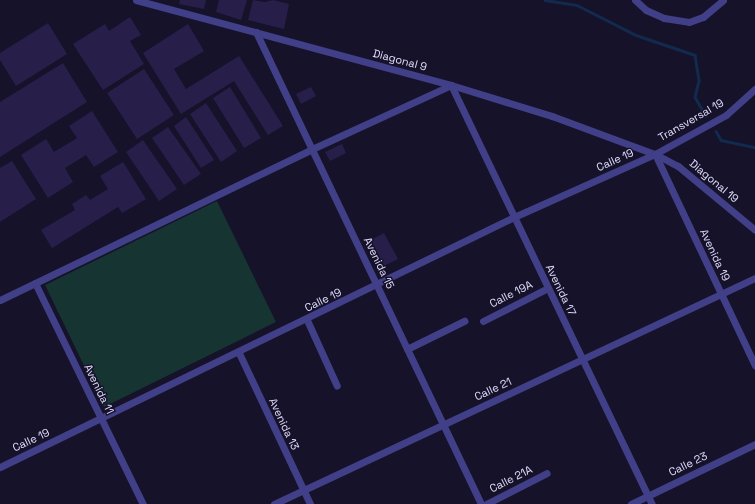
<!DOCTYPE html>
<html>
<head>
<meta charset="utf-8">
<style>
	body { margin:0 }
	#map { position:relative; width:755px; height:504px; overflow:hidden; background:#16122a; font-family:"Space Grotesk",sans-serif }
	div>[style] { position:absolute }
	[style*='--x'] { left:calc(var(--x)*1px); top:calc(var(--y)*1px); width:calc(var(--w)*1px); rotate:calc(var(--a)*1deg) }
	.green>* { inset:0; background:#153432 }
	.stream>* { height:2.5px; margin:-1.25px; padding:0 1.25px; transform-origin:1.25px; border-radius:1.25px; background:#122a4e }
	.building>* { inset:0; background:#271f4a }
	.street>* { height:7px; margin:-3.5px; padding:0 3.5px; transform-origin:3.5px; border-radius:3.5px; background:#413f87 }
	span { translate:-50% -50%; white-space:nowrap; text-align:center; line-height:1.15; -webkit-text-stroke:3px #16122a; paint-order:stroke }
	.street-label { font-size:11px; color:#e0ddfd }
</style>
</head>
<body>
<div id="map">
	<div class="green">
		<div style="clip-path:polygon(217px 201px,276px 322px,104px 407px,45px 285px)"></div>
	</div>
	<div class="stream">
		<div style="--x:545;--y:0;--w:32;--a:9"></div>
		<div style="--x:577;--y:5;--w:66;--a:27"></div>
		<div style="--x:636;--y:35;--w:62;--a:18.7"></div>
		<div style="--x:695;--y:55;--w:26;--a:81"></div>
		<div style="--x:699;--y:81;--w:16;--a:104"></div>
		<div style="--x:695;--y:97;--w:22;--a:60"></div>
		<div style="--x:716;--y:131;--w:10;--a:61"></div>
		<div style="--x:721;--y:140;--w:35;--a:12"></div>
	</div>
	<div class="building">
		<div style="clip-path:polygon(180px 0,206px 0,204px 9px,179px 4px)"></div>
		<div style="clip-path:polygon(219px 0,247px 0,241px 20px,216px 12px)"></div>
		<div style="clip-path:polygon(253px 0,265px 2px,273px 0,289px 4px,284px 29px,248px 20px)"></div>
		<div style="clip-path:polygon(130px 17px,141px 35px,130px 41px,144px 64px,103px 90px,73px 44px,105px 24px,109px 31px)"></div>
		<div style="clip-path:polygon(48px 23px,67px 54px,16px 86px,0 60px,0 53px)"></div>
		<div style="clip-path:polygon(188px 24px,204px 51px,174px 69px,186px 89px,239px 56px,283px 126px,268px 135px,234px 81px,181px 114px,143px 53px)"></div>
		<div style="clip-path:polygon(63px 63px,87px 102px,0 157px,0 102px)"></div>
		<div style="clip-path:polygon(144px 69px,174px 115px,137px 139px,107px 93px)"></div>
		<div style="clip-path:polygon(230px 87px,261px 138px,244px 148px,213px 98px)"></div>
		<div style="clip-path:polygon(311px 87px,316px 96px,301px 104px,296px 94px)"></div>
		<div style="clip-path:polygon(206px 103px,237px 151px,221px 162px,190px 114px)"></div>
		<div style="clip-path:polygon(92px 111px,118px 152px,94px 167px,86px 155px,65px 168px,73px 182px,48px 198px,21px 155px,46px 139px,54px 152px,77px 138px,69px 126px)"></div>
		<div style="clip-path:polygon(186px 117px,214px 160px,201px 168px,174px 126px)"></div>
		<div style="clip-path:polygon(168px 127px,201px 174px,184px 185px,152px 138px)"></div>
		<div style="clip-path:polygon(143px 140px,177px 189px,159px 201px,126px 152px)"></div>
		<div style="clip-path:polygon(342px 144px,346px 153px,330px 161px,325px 152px)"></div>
		<div style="clip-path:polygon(12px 161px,36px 199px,0 222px,0 168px)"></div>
		<div style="clip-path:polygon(123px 162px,146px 199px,122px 213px,118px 207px,52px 248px,41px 230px,75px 210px,72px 204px,86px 195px,90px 200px,108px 189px,100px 176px)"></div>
		<div style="clip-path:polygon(384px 233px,398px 259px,384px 266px,371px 240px)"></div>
	</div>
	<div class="street">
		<div style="--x:136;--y:0;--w:326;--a:15.1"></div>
		<div style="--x:451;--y:85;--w:106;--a:17.1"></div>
		<div style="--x:552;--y:116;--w:110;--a:20.3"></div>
		<div style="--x:655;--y:154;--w:26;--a:28"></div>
		<div style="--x:678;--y:166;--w:100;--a:39.7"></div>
		<div style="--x:635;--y:0;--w:15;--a:42"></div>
		<div style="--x:646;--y:10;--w:20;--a:24"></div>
		<div style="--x:664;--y:18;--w:25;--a:9"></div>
		<div style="--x:689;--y:22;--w:15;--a:-20"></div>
		<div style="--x:703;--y:17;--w:26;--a:-40"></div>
		<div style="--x:256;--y:32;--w:523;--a:64.51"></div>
		<div style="--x:451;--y:85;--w:465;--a:64.4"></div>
		<div style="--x:655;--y:154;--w:234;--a:64.7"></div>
		<div style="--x:35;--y:283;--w:246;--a:64"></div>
		<div style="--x:0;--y:300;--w:347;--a:-25.8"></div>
		<div style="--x:312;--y:149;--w:153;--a:-24.7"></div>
		<div style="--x:307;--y:320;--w:72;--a:65.6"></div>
		<div style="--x:483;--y:321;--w:73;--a:-26.9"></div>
		<div style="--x:407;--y:349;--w:64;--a:-26.2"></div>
		<div style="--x:239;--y:353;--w:167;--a:64.8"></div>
		<div style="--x:0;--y:467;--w:572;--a:-25.94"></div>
		<div style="--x:514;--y:217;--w:154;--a:-24.1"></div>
		<div style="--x:655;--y:154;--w:81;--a:-28.8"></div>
		<div style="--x:726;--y:115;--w:39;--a:-42"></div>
		<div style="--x:274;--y:504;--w:531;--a:-25.17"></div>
		<div style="--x:486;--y:504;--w:68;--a:-26.9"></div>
		<div style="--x:631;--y:504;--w:138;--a:-25.8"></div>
	</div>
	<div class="street-label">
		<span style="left:400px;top:60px;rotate:15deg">Diagonal 9</span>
		<span style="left:691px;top:120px;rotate:-30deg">Transversal 19</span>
		<span style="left:615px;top:160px;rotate:-24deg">Calle 19</span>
		<span style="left:714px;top:181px;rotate:40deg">Diagonal 19</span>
		<span style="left:715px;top:255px;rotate:65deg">Avenida 19</span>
		<span style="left:379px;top:263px;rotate:64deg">Avenida 15</span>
		<span style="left:561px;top:290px;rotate:64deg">Avenida 17</span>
		<span style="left:511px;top:294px;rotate:-27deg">Calle 19A</span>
		<span style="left:323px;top:300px;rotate:-26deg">Calle 19</span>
		<span style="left:99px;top:389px;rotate:64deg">Avenida 11</span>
		<span style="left:493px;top:389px;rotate:-25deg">Calle 21</span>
		<span style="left:284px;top:424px;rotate:65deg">Avenida 13</span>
		<span style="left:31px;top:440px;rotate:-25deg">Calle 19</span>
		<span style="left:688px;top:464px;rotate:-26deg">Calle 23</span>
		<span style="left:511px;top:479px;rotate:-27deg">Calle 21A</span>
	</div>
</div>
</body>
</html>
